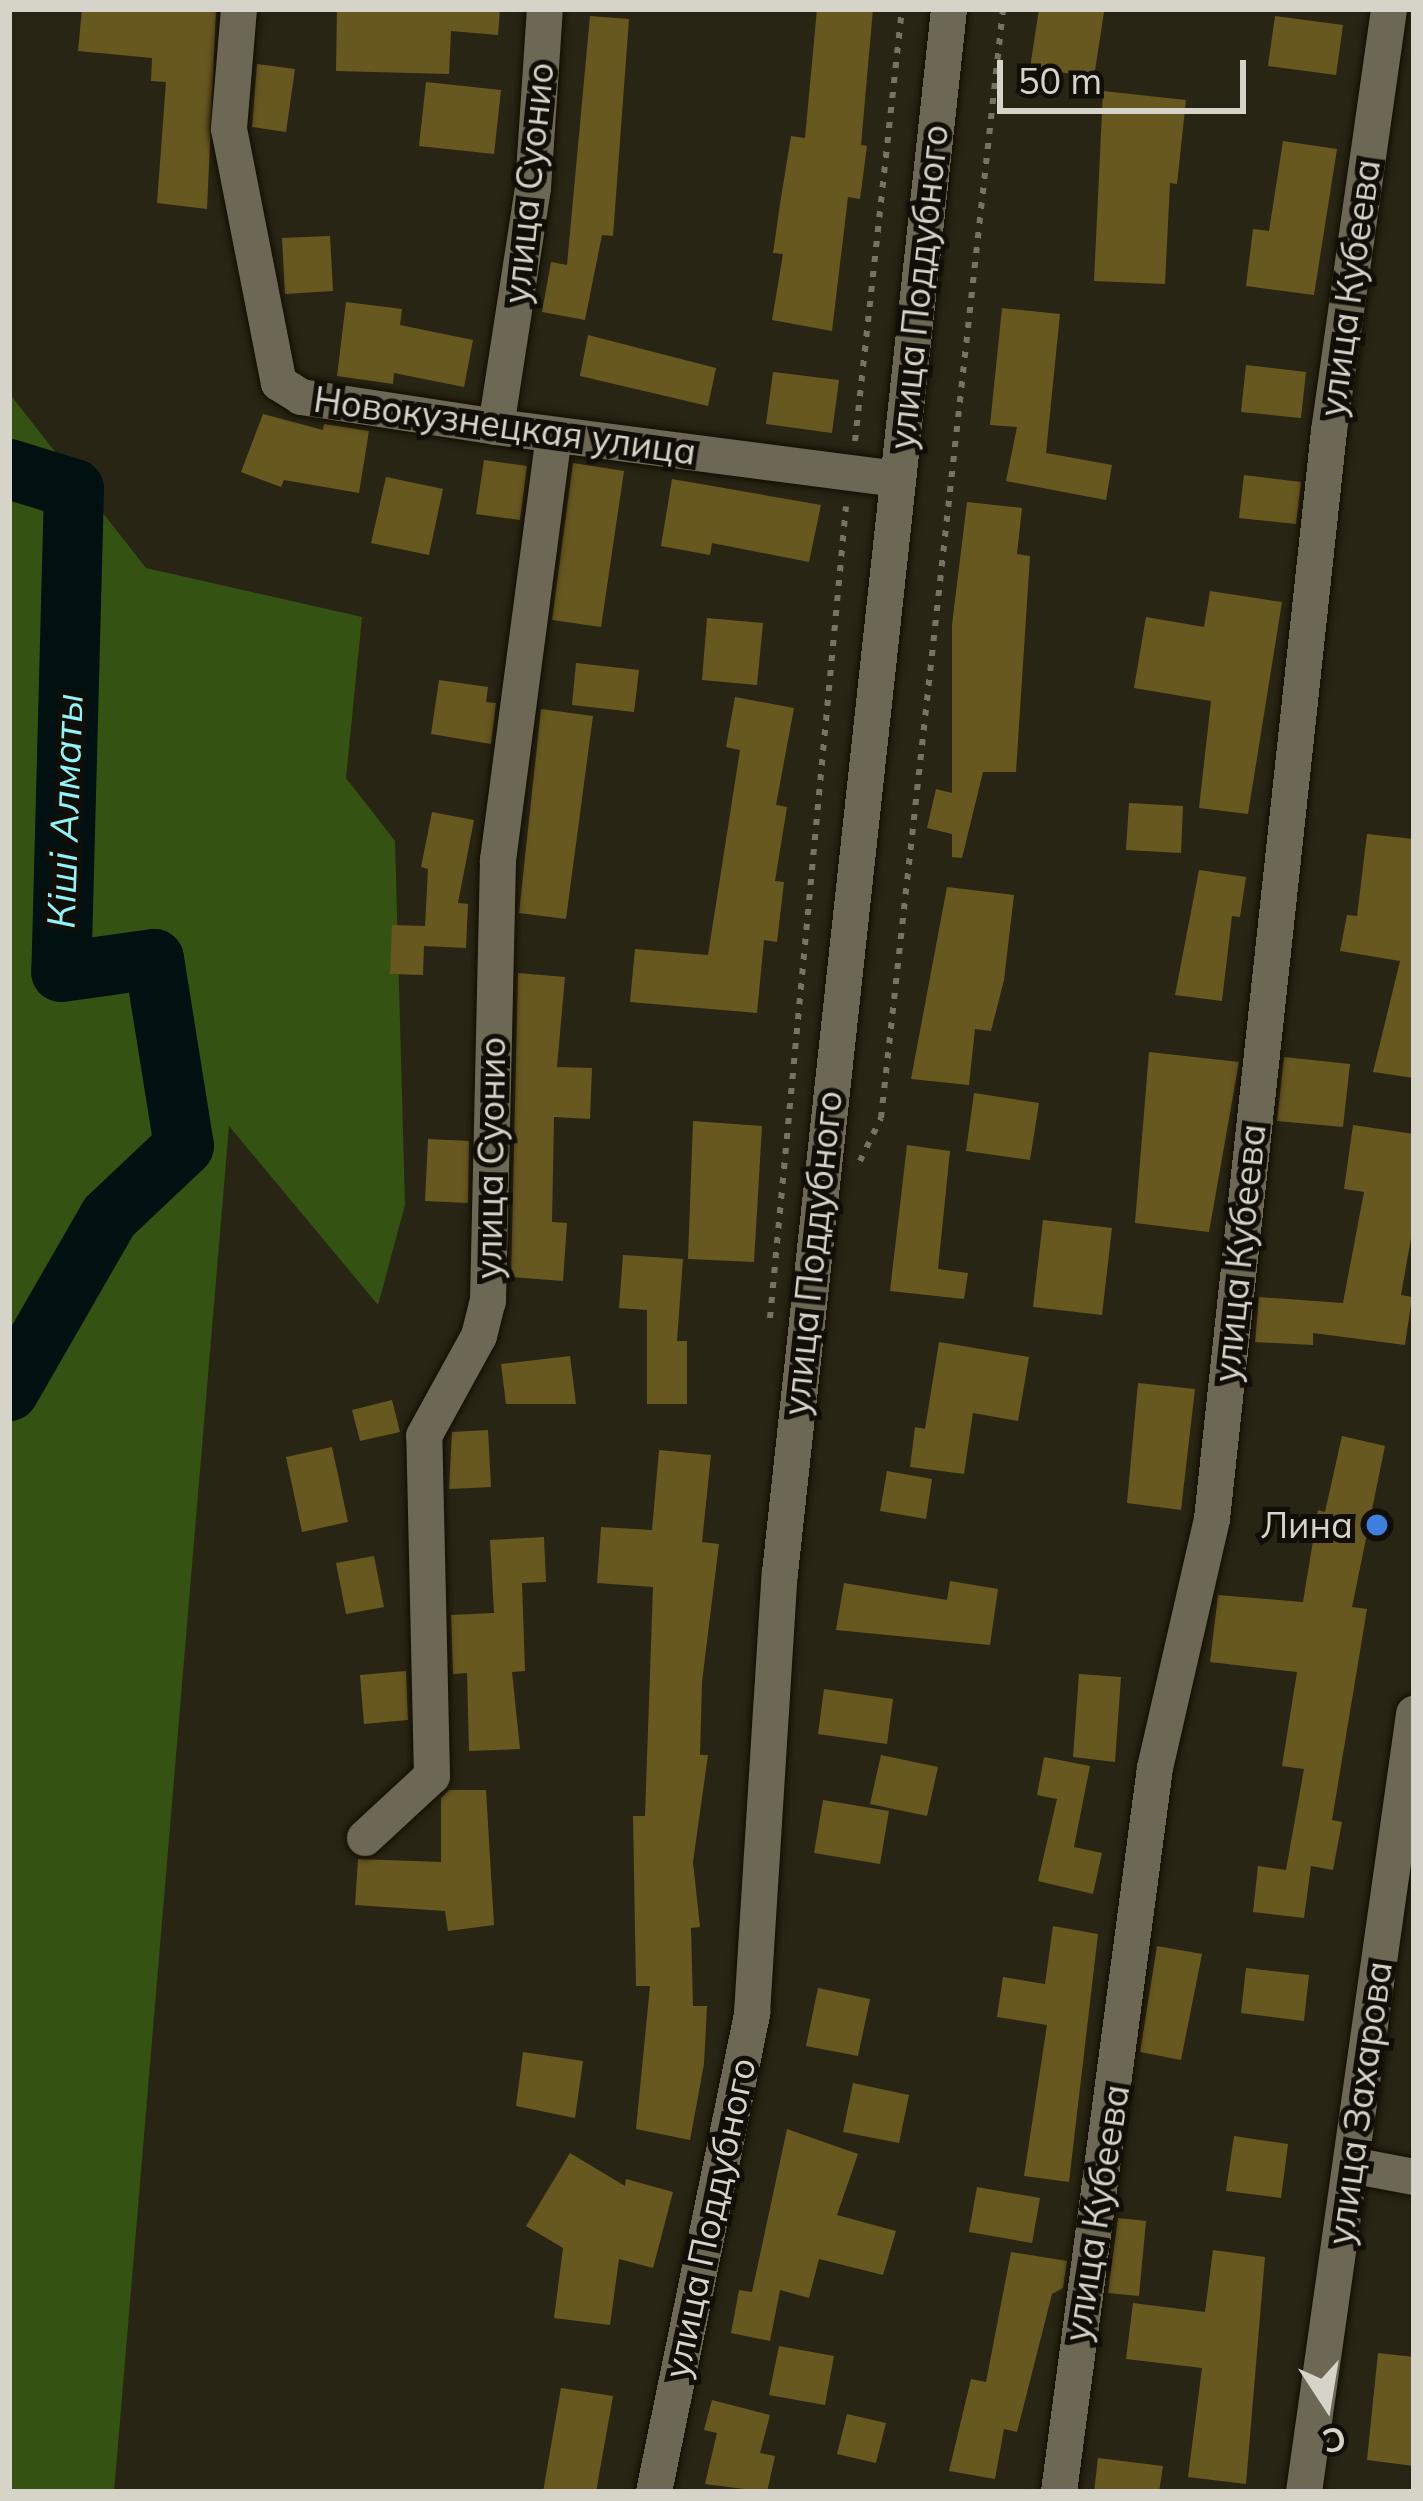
<!DOCTYPE html>
<html>
<head>
<meta charset="utf-8">
<style>
	body { margin:0 }
	#map { position:relative; width:1423px; height:2501px; overflow:hidden; background:#292514; font-family:Mulish,sans-serif }
	div>[style] { position:absolute }
	[style*='--x'] { left:calc(var(--x)*1px); top:calc(var(--y)*1px); width:calc(var(--w)*1px); rotate:calc(var(--a)*1deg) }
	.green>* { inset:0; background:#345312 }
	.river>* { height:60px; margin:-30px; padding:0 30px; transform-origin:30px; border-radius:30px; background:#011112 }
	.building>* { inset:0; background:#675820 }
	.path>* { height:6px; margin-top:-3px; transform-origin:0; background:repeating-linear-gradient(90deg,#777466 0 6px,transparent 0 15px) }
	.roads { filter:drop-shadow(0 0 3px #120e01) drop-shadow(0 0 3px #120e01) }
	.minor>* { height:36px; margin:-18px; padding:0 18px; transform-origin:18px; border-radius:18px; background:#6d6855 }
	.dots>* { width:33px; height:33px; translate:-50% -50%; box-sizing:border-box; border:6px solid #100e07; border-radius:50% }
	span { translate:-50% -50%; white-space:nowrap; text-align:center; line-height:1.15; -webkit-text-stroke:10px #100e07; paint-order:stroke }
	.street-label { font-size:36px; color:#d6d3c9 }
	.poi-label { font-size:36px; color:#d6d3c9 }
	.right { translate:-100% -50%; text-align:right }
	.water-label { font-size:39px; color:#90f5fa; font-style:italic }
	.frame { position:absolute; inset:0; border:12px solid #d6d3c9; pointer-events:none }
	.north { position:absolute; left:1267px; top:2345px; width:120px; height:120px; -webkit-text-stroke:9px #100e07; paint-order:stroke; rotate:168deg; font-size:33px; font-weight:700; line-height:48px; text-align:center; color:#d6d3c9 }
	.north::after { content:''; display:block; margin:auto; width:42px; height:54px; background:#d6d3c9; clip-path:polygon(50% 0,100% 100%,50% 72%,0 100%) }
	.scale { position:absolute; left:997px; top:60px; width:249px; height:54px; box-sizing:border-box; border:6px solid #d6d3c9; border-top:0; padding-left:15px; font-size:36px; line-height:42px; white-space:nowrap; color:#d6d3c9; -webkit-text-stroke:9px #100e07; paint-order:stroke }
</style>
</head>
<body>
<div id="map">
	<div class="green">
		<div style="clip-path:polygon(9px 393px,146px 568px,362px 617px,346px 778px,395px 841px,405px 1205px,378px 1305px,229px 1126px,114px 2492px,9px 2492px)"></div>
	</div>
	<div class="river">
		<div style="--x:9;--y:469;--w:68;--a:17.1"></div>
		<div style="--x:74;--y:489;--w:483;--a:91.5"></div>
		<div style="--x:61;--y:972;--w:94;--a:-8"></div>
		<div style="--x:154;--y:959;--w:189;--a:80.9"></div>
		<div style="--x:184;--y:1146;--w:103;--a:136.6"></div>
		<div style="--x:109;--y:1217;--w:201;--a:119.9"></div>
	</div>
	<div class="building">
		<div style="clip-path:polygon(82px 9px,216px 11px,207px 209px,157px 203px,166px 82px,151px 81px,152px 58px,78px 51px)"></div>
		<div style="clip-path:polygon(337px 9px,500px 9px,498px 35px,451px 31px,449px 74px,336px 71px)"></div>
		<div style="clip-path:polygon(817px 9px,873px 9px,861px 145px,867px 146px,860px 199px,848px 197px,832px 331px,772px 320px,783px 254px,773px 253px,780px 204px,791px 136px,805px 138px)"></div>
		<div style="clip-path:polygon(1039px 9px,1104px 12px,1094px 77px,1030px 68px)"></div>
		<div style="clip-path:polygon(590px 16px,629px 19px,613px 236px,602px 235px,585px 320px,542px 312px,551px 262px,567px 265px)"></div>
		<div style="clip-path:polygon(1275px 16px,1343px 25px,1336px 75px,1268px 66px)"></div>
		<div style="clip-path:polygon(257px 64px,295px 69px,286px 132px,252px 127px)"></div>
		<div style="clip-path:polygon(426px 82px,501px 90px,494px 154px,419px 146px)"></div>
		<div style="clip-path:polygon(1103px 91px,1186px 100px,1177px 184px,1170px 183px,1165px 284px,1094px 281px)"></div>
		<div style="clip-path:polygon(1283px 141px,1337px 149px,1314px 295px,1246px 286px,1253px 229px,1269px 231px)"></div>
		<div style="clip-path:polygon(330px 236px,333px 291px,285px 294px,282px 238px)"></div>
		<div style="clip-path:polygon(346px 302px,402px 309px,400px 325px,473px 340px,464px 387px,394px 373px,393px 384px,337px 376px)"></div>
		<div style="clip-path:polygon(1002px 308px,1060px 314px,1046px 453px,1112px 465px,1106px 500px,1006px 481px,1017px 427px,990px 425px)"></div>
		<div style="clip-path:polygon(588px 335px,716px 368px,708px 406px,580px 376px)"></div>
		<div style="clip-path:polygon(1246px 365px,1306px 372px,1301px 418px,1241px 412px)"></div>
		<div style="clip-path:polygon(773px 372px,839px 380px,832px 433px,766px 424px)"></div>
		<div style="clip-path:polygon(263px 414px,323px 430px,324px 424px,369px 431px,359px 493px,284px 480px,281px 487px,241px 472px)"></div>
		<div style="clip-path:polygon(484px 460px,527px 466px,520px 520px,476px 514px)"></div>
		<div style="clip-path:polygon(573px 463px,624px 471px,601px 627px,552px 620px)"></div>
		<div style="clip-path:polygon(1244px 475px,1301px 482px,1296px 524px,1239px 518px)"></div>
		<div style="clip-path:polygon(386px 477px,443px 489px,429px 555px,371px 543px)"></div>
		<div style="clip-path:polygon(672px 479px,821px 505px,809px 562px,712px 543px,710px 555px,661px 546px)"></div>
		<div style="clip-path:polygon(967px 502px,1022px 508px,1017px 554px,1030px 556px,1016px 772px,983px 772px,962px 858px,952px 857px,952px 834px,927px 828px,936px 789px,952px 793px,952px 625px)"></div>
		<div style="clip-path:polygon(1210px 591px,1282px 602px,1248px 814px,1199px 808px,1211px 701px,1134px 688px,1146px 617px,1204px 627px)"></div>
		<div style="clip-path:polygon(707px 618px,763px 623px,757px 685px,702px 680px)"></div>
		<div style="clip-path:polygon(576px 663px,639px 670px,634px 712px,572px 705px)"></div>
		<div style="clip-path:polygon(439px 680px,488px 687px,486px 702px,496px 703px,491px 744px,431px 734px)"></div>
		<div style="clip-path:polygon(735px 697px,794px 708px,776px 805px,787px 807px,775px 881px,784px 882px,777px 942px,764px 940px,757px 1013px,630px 1002px,635px 949px,708px 955px,740px 750px,726px 747px)"></div>
		<div style="clip-path:polygon(541px 709px,593px 716px,566px 919px,519px 913px)"></div>
		<div style="clip-path:polygon(1129px 803px,1183px 806px,1181px 853px,1126px 850px)"></div>
		<div style="clip-path:polygon(432px 812px,474px 820px,458px 903px,468px 904px,466px 948px,424px 946px,423px 975px,390px 974px,392px 925px,425px 926px,428px 869px,421px 867px)"></div>
		<div style="clip-path:polygon(1367px 834px,1414px 839px,1414px 1078px,1373px 1072px,1400px 961px,1340px 951px,1347px 915px,1357px 916px)"></div>
		<div style="clip-path:polygon(1199px 870px,1246px 877px,1240px 917px,1232px 916px,1222px 1001px,1175px 995px)"></div>
		<div style="clip-path:polygon(947px 887px,1014px 895px,1004px 980px,991px 1031px,975px 1029px,969px 1085px,911px 1079px)"></div>
		<div style="clip-path:polygon(518px 973px,565px 977px,557px 1067px,592px 1068px,590px 1119px,554px 1117px,552px 1222px,567px 1223px,563px 1281px,511px 1277px)"></div>
		<div style="clip-path:polygon(1149px 1052px,1239px 1062px,1209px 1232px,1135px 1223px)"></div>
		<div style="clip-path:polygon(1284px 1057px,1350px 1064px,1343px 1127px,1277px 1121px)"></div>
		<div style="clip-path:polygon(974px 1093px,1039px 1103px,1030px 1160px,966px 1151px)"></div>
		<div style="clip-path:polygon(693px 1121px,762px 1126px,754px 1262px,688px 1259px)"></div>
		<div style="clip-path:polygon(1353px 1125px,1414px 1134px,1414px 1221px,1401px 1295px,1412px 1297px,1405px 1345px,1313px 1333px,1313px 1345px,1255px 1342px,1259px 1297px,1343px 1303px,1364px 1192px,1344px 1189px)"></div>
		<div style="clip-path:polygon(428px 1139px,469px 1141px,468px 1203px,425px 1201px)"></div>
		<div style="clip-path:polygon(907px 1145px,950px 1151px,938px 1269px,968px 1273px,964px 1299px,890px 1291px)"></div>
		<div style="clip-path:polygon(1043px 1220px,1112px 1228px,1102px 1315px,1033px 1307px)"></div>
		<div style="clip-path:polygon(623px 1255px,683px 1259px,677px 1341px,687px 1341px,687px 1404px,647px 1404px,647px 1310px,619px 1308px)"></div>
		<div style="clip-path:polygon(939px 1342px,1029px 1357px,1018px 1421px,973px 1413px,964px 1474px,910px 1467px,915px 1427px,925px 1429px)"></div>
		<div style="clip-path:polygon(570px 1356px,576px 1404px,506px 1404px,501px 1364px)"></div>
		<div style="clip-path:polygon(1138px 1383px,1195px 1389px,1181px 1510px,1127px 1503px)"></div>
		<div style="clip-path:polygon(392px 1400px,400px 1432px,360px 1441px,352px 1410px)"></div>
		<div style="clip-path:polygon(488px 1430px,491px 1487px,449px 1489px,452px 1432px)"></div>
		<div style="clip-path:polygon(1342px 1436px,1385px 1446px,1352px 1607px,1367px 1609px,1332px 1820px,1342px 1822px,1333px 1870px,1311px 1866px,1304px 1918px,1253px 1912px,1258px 1866px,1286px 1870px,1304px 1769px,1282px 1766px,1297px 1672px,1210px 1662px,1218px 1595px,1303px 1602px,1318px 1510px,1325px 1512px)"></div>
		<div style="clip-path:polygon(332px 1447px,348px 1522px,302px 1532px,286px 1457px)"></div>
		<div style="clip-path:polygon(659px 1450px,711px 1455px,702px 1542px,719px 1544px,702px 1682px,700px 1755px,708px 1755px,693px 1862px,700px 1927px,691px 1928px,693px 2006px,707px 2006px,704px 2064px,690px 2140px,636px 2129px,650px 1986px,636px 1986px,633px 1816px,645px 1816px,653px 1587px,597px 1583px,601px 1527px,652px 1530px)"></div>
		<div style="clip-path:polygon(887px 1471px,932px 1479px,926px 1519px,880px 1511px)"></div>
		<div style="clip-path:polygon(544px 1537px,546px 1582px,522px 1583px,525px 1671px,512px 1672px,520px 1749px,469px 1751px,467px 1673px,453px 1674px,451px 1615px,494px 1613px,490px 1540px)"></div>
		<div style="clip-path:polygon(374px 1556px,384px 1607px,346px 1614px,336px 1563px)"></div>
		<div style="clip-path:polygon(950px 1581px,998px 1589px,990px 1645px,836px 1630px,844px 1583px,947px 1600px)"></div>
		<div style="clip-path:polygon(406px 1671px,408px 1720px,364px 1724px,360px 1675px)"></div>
		<div style="clip-path:polygon(1079px 1674px,1121px 1677px,1115px 1762px,1073px 1757px)"></div>
		<div style="clip-path:polygon(824px 1689px,893px 1699px,887px 1744px,818px 1734px)"></div>
		<div style="clip-path:polygon(881px 1755px,938px 1767px,927px 1816px,870px 1804px)"></div>
		<div style="clip-path:polygon(1044px 1757px,1090px 1766px,1074px 1847px,1102px 1853px,1093px 1894px,1038px 1881px,1057px 1799px,1037px 1795px)"></div>
		<div style="clip-path:polygon(449px 1790px,486px 1790px,494px 1925px,448px 1931px,445px 1911px,355px 1905px,358px 1859px,441px 1862px,441px 1798px)"></div>
		<div style="clip-path:polygon(823px 1800px,889px 1811px,880px 1864px,814px 1853px)"></div>
		<div style="clip-path:polygon(1053px 1926px,1098px 1934px,1069px 2182px,1024px 2176px,1047px 2025px,997px 2017px,1003px 1977px,1045px 1984px)"></div>
		<div style="clip-path:polygon(1157px 1946px,1202px 1954px,1181px 2060px,1140px 2052px)"></div>
		<div style="clip-path:polygon(1246px 1968px,1309px 1975px,1304px 2021px,1241px 2013px)"></div>
		<div style="clip-path:polygon(818px 1988px,870px 1999px,858px 2056px,806px 2046px)"></div>
		<div style="clip-path:polygon(523px 2052px,583px 2061px,575px 2118px,516px 2106px)"></div>
		<div style="clip-path:polygon(853px 2083px,909px 2095px,899px 2143px,843px 2132px)"></div>
		<div style="clip-path:polygon(787px 2129px,858px 2154px,837px 2215px,896px 2231px,883px 2275px,819px 2259px,809px 2298px,780px 2290px,770px 2341px,731px 2333px,739px 2290px,752px 2292px)"></div>
		<div style="clip-path:polygon(1234px 2136px,1288px 2144px,1281px 2198px,1226px 2191px)"></div>
		<div style="clip-path:polygon(570px 2153px,625px 2186px,626px 2179px,673px 2192px,653px 2268px,619px 2259px,610px 2325px,554px 2318px,563px 2248px,526px 2226px)"></div>
		<div style="clip-path:polygon(977px 2187px,1040px 2198px,1032px 2243px,969px 2232px)"></div>
		<div style="clip-path:polygon(1118px 2218px,1146px 2221px,1139px 2296px,1108px 2293px)"></div>
		<div style="clip-path:polygon(1213px 2250px,1265px 2257px,1246px 2484px,1188px 2477px,1202px 2368px,1126px 2359px,1133px 2303px,1205px 2312px)"></div>
		<div style="clip-path:polygon(1011px 2252px,1067px 2261px,1063px 2288px,1052px 2294px,1017px 2432px,1004px 2429px,995px 2479px,949px 2471px,971px 2379px,986px 2382px)"></div>
		<div style="clip-path:polygon(779px 2346px,834px 2356px,825px 2405px,769px 2395px)"></div>
		<div style="clip-path:polygon(1378px 2353px,1414px 2357px,1414px 2466px,1367px 2460px)"></div>
		<div style="clip-path:polygon(561px 2388px,613px 2396px,596px 2492px,543px 2492px)"></div>
		<div style="clip-path:polygon(712px 2400px,770px 2415px,760px 2453px,775px 2456px,767px 2492px,705px 2484px,717px 2433px,704px 2430px)"></div>
		<div style="clip-path:polygon(847px 2414px,886px 2423px,876px 2463px,837px 2454px)"></div>
		<div style="clip-path:polygon(1098px 2458px,1163px 2466px,1159px 2492px,1094px 2492px)"></div>
	</div>
	<div class="path">
		<div style="--x:855;--y:441;--w:435;--a:-83.8"></div>
		<div style="--x:860;--y:1161;--w:48;--a:-64"></div>
		<div style="--x:881;--y:1118;--w:1116;--a:-83.72"></div>
		<div style="--x:770;--y:1318;--w:815;--a:-84.65"></div>
	</div>
	<div class="roads">
		<div class="minor">
			<div style="--x:239;--y:9;--w:120;--a:94.8"></div>
			<div style="--x:229;--y:129;--w:259;--a:78.9"></div>
			<div style="--x:279;--y:383;--w:26;--a:32"></div>
			<div style="--x:301;--y:397;--w:197;--a:8.7"></div>
			<div style="--x:496;--y:427;--w:403;--a:7.4"></div>
			<div style="--x:496;--y:427;--w:242;--a:-81.2"></div>
			<div style="--x:533;--y:188;--w:179;--a:-86.2"></div>
			<div style="--x:365;--y:1838;--w:91;--a:-42.8"></div>
			<div style="--x:432;--y:1776;--w:340;--a:-91.3"></div>
			<div style="--x:424;--y:1436;--w:114;--a:-61.2"></div>
			<div style="--x:479;--y:1336;--w:36;--a:-76"></div>
			<div style="--x:488;--y:1301;--w:441;--a:-88.7"></div>
			<div style="--x:498;--y:860;--w:428;--a:-82.5"></div>
			<div style="--x:1351;--y:2165;--w:64;--a:10.8"></div>
			<div style="--x:654;--y:2492;--w:489;--a:-78.4"></div>
			<div style="--x:752;--y:2013;--w:441;--a:-86.4"></div>
			<div style="--x:780;--y:1573;--w:1573;--a:-83.83"></div>
			<div style="--x:1059;--y:2492;--w:730;--a:-82.45"></div>
			<div style="--x:1155;--y:1768;--w:255;--a:-77.1"></div>
			<div style="--x:1212;--y:1519;--w:1094;--a:-83.86"></div>
			<div style="--x:1329;--y:431;--w:426;--a:-81.9"></div>
			<div style="--x:1304;--y:2492;--w:786;--a:-81.95"></div>
		</div>
	</div>
	<div class="dots">
		<div style="left:1377px;top:1525px;background:#3f7fe0"></div>
	</div>
	<div class="street-label">
		<span style="left:528px;top:183px;rotate:-84deg">улица Суонио</span>
		<span style="left:918px;top:287px;rotate:-84deg">улица Поддубного</span>
		<span style="left:1349px;top:288px;rotate:-82deg">улица Кубеева</span>
		<span style="left:505px;top:425px;rotate:8deg">Новокузнецкая улица</span>
		<span style="left:490px;top:1158px;rotate:-89deg">улица Суонио</span>
		<span style="left:812px;top:1253px;rotate:-84deg">улица Поддубного</span>
		<span style="left:1239px;top:1253px;rotate:-84deg">улица Кубеева</span>
		<span style="left:1359px;top:2103px;rotate:-82deg">улица Захарова</span>
		<span style="left:1096px;top:2213px;rotate:-81deg">улица Кубеева</span>
		<span style="left:709px;top:2218px;rotate:-78deg">улица Поддубного</span>
	</div>
	<div class="poi-label">
		<span class="right" style="left:1353px;top:1525px">Лина</span>
	</div>
	<div class="water-label">
		<span style="left:65px;top:811px;rotate:-88deg">Кіші Алматы</span>
	</div>
	<div class="frame"></div>
	<div class="north">С</div>
	<div class="scale">50 m</div>
</div>
</body>
</html>
